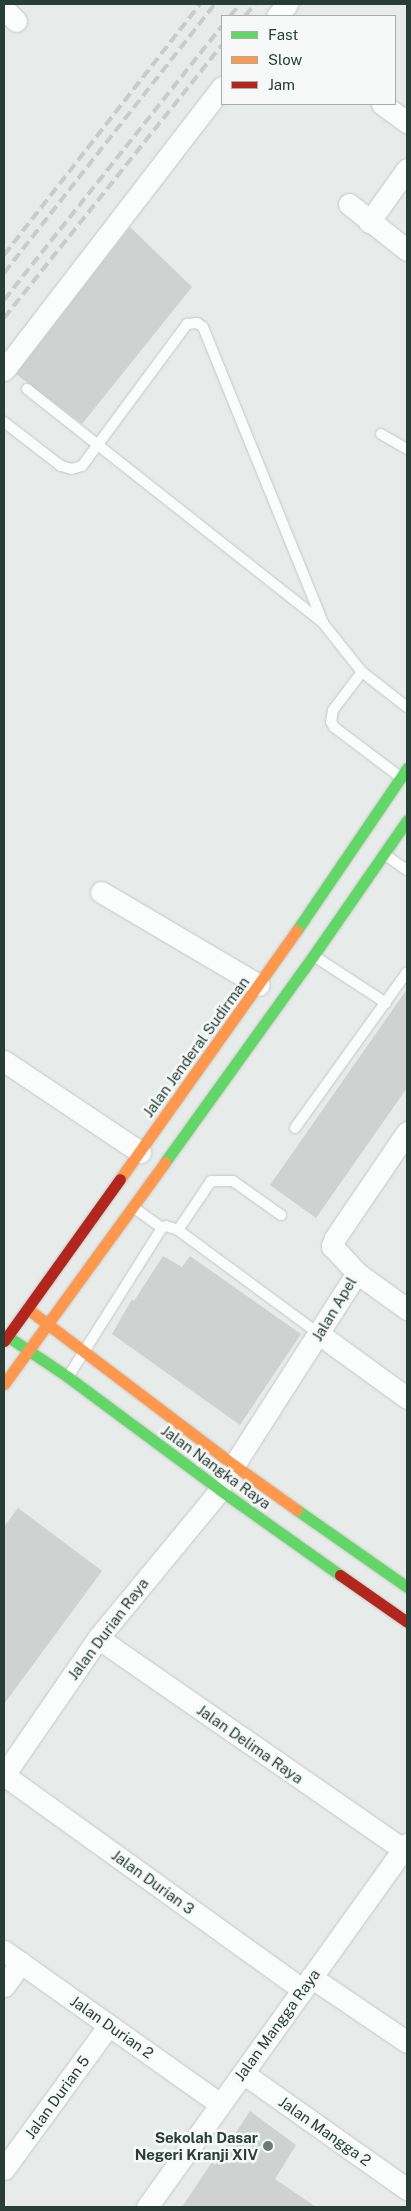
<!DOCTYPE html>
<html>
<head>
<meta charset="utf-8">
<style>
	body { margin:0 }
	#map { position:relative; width:411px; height:2211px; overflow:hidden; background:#e7ebe9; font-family:"Public Sans",sans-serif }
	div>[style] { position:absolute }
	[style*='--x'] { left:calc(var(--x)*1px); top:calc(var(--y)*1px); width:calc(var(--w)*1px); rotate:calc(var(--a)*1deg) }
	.building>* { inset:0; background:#ced2d0 }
	.roads { filter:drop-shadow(0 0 1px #c4c8c6) drop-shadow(0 0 1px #c4c8c6) }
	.lane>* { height:10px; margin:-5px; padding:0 5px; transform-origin:5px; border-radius:5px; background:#fbfcfc }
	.street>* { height:21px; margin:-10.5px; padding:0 10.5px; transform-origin:10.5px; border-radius:10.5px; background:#fbfcfc }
	.fast>* { height:11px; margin:-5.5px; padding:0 5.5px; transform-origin:5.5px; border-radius:5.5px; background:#63d668 }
	.slow>* { height:11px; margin:-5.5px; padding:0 5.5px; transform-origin:5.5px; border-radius:5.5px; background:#ff974d }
	.jam>* { height:11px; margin:-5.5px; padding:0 5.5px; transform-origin:5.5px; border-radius:5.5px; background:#b3261e }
	.rail>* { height:4px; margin-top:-2px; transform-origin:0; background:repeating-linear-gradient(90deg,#c8ccca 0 10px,transparent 0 15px) }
	.dots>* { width:14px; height:14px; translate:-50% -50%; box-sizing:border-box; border:2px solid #f6f9f7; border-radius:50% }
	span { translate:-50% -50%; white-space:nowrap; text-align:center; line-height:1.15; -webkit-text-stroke:5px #f6f9f7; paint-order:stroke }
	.street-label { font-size:15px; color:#273d36 }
	.poi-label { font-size:15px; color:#273d36; font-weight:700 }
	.right { translate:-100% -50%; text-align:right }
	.frame { position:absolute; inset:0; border:5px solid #273d36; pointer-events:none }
	.legend { position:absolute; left:221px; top:15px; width:175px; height:90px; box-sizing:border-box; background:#f6f9f7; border:1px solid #a3aeaa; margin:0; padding:6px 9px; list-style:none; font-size:15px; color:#273d36 }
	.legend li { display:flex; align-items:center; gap:10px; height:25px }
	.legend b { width:25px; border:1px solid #a3aeaa }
</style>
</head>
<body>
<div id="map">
	<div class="building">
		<div style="clip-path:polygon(130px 227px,192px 287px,82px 424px,16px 374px)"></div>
		<div style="clip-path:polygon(407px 989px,407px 1088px,316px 1218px,270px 1185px)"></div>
		<div style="clip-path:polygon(163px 1256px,182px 1267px,190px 1256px,301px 1334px,240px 1425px,112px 1334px,132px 1299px,134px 1301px)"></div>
		<div style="clip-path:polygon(18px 1508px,102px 1571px,4px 1704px,4px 1527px)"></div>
		<div style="clip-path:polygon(250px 2111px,296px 2145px,275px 2179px,316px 2207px,182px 2207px,212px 2162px,215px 2165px)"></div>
	</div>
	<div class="roads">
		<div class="lane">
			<div style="--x:27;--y:389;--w:377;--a:38.3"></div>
			<div style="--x:323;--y:623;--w:63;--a:51.5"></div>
			<div style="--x:362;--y:672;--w:57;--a:37.9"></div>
			<div style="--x:4;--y:422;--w:72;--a:37.7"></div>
			<div style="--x:61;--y:466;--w:11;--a:15"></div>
			<div style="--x:72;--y:469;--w:10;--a:-17"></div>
			<div style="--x:82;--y:466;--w:177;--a:-53.5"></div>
			<div style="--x:187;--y:324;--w:10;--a:-6"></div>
			<div style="--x:197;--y:323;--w:7;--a:34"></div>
			<div style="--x:203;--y:327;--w:319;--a:67.9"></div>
			<div style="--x:381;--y:434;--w:30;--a:30"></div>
			<div style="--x:362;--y:672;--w:48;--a:127.3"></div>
			<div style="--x:333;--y:710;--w:12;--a:99"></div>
			<div style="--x:331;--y:722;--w:6;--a:59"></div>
			<div style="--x:334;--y:727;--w:83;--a:37.1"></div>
			<div style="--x:384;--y:854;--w:28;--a:35"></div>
			<div style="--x:314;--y:956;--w:86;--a:33.1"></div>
			<div style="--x:295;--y:1128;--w:192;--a:-54.3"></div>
			<div style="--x:133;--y:1207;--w:36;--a:36"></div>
			<div style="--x:178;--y:1230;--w:59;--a:-56"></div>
			<div style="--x:211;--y:1181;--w:22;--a:0"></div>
			<div style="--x:233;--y:1181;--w:59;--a:35.3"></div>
			<div style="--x:68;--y:1377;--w:176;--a:-57.8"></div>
			<div style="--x:162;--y:1228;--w:4;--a:-27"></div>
			<div style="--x:166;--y:1226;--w:13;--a:18"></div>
			<div style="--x:178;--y:1230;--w:175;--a:36.4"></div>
		</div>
		<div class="street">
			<div style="--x:4;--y:9;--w:17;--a:45"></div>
			<div style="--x:277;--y:16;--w:16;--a:-50"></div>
			<div style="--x:382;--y:104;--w:31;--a:36"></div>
			<div style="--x:349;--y:204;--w:74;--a:38.4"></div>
			<div style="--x:369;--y:222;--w:65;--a:-54.4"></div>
			<div style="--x:4;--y:370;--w:357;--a:-52.4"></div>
			<div style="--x:101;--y:892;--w:183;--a:30.5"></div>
			<div style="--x:4;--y:1061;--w:164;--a:33.8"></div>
			<div style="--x:407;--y:1132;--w:128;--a:124.2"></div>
			<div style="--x:335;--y:1238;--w:9;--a:111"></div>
			<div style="--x:332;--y:1246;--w:37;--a:47"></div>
			<div style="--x:357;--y:1273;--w:62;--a:35.8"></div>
			<div style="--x:319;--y:1334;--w:109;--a:36"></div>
			<div style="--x:234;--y:1465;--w:228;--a:-57.4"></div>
			<div style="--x:98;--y:1638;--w:376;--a:34.7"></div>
			<div style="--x:4;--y:1775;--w:367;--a:35.7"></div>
			<div style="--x:4;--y:1775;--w:166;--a:-55.5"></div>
			<div style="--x:98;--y:1638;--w:192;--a:-50.5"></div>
			<div style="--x:4;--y:1951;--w:265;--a:35.3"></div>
			<div style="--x:311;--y:1977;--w:116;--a:34.1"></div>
			<div style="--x:4;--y:1986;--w:29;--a:-54"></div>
			<div style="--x:243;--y:2073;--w:201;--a:35.3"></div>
			<div style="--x:4;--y:2169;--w:178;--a:-53.9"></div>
			<div style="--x:147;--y:2207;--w:447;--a:-54.4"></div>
		</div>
		<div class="fast">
			<div style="--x:297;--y:930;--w:196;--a:-55.8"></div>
			<div style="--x:165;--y:1162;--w:254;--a:-54.3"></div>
			<div style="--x:313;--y:956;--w:165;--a:-55.3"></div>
			<div style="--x:10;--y:1338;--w:70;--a:33.9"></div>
			<div style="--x:68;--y:1377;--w:189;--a:36.6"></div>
			<div style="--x:220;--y:1490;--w:147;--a:35.3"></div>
			<div style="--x:297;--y:1510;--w:134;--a:35"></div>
		</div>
		<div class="slow">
			<div style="--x:120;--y:1179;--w:305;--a:-54.6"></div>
			<div style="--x:29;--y:1310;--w:257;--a:37.1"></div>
			<div style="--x:234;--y:1465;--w:77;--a:35.5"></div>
			<div style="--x:4;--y:1384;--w:274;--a:-54"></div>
		</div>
		<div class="jam">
			<div style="--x:4;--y:1341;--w:199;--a:-54.4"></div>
			<div style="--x:340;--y:1575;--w:82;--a:35"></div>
		</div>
	</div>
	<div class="rail">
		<div style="--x:230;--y:16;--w:16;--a:-50"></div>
		<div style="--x:245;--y:16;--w:16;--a:-50"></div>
		<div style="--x:4;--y:255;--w:318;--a:-52"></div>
		<div style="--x:4;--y:273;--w:342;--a:-51.9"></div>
		<div style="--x:4;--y:300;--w:350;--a:-51.5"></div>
		<div style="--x:4;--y:318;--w:349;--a:-51.4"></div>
	</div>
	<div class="dots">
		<div style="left:268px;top:2146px;background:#6a7a75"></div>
	</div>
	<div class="street-label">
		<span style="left:196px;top:1047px;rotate:-54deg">Jalan Jenderal Sudirman</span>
		<span style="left:334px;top:1309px;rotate:-59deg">Jalan Apel</span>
		<span style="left:216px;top:1467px;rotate:36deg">Jalan Nangka Raya</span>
		<span style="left:108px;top:1629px;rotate:-53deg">Jalan Durian Raya</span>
		<span style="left:250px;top:1744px;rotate:35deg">Jalan Delima Raya</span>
		<span style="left:153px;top:1882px;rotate:36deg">Jalan Durian 3</span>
		<span style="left:277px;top:2025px;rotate:-54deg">Jalan Mangga Raya</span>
		<span style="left:112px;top:2027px;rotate:35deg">Jalan Durian 2</span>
		<span style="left:57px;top:2097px;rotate:-54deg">Jalan Durian 5</span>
		<span style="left:325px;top:2131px;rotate:35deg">Jalan Mangga 2</span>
	</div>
	<div class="poi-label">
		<span class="right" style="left:258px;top:2146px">Sekolah Dasar<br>Negeri Kranji XIV</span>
	</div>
	<div class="frame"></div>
	<ul class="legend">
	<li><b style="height:6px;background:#63d668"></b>Fast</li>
	<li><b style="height:6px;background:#ff974d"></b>Slow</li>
	<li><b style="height:6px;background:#b3261e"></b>Jam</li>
	</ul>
</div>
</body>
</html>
